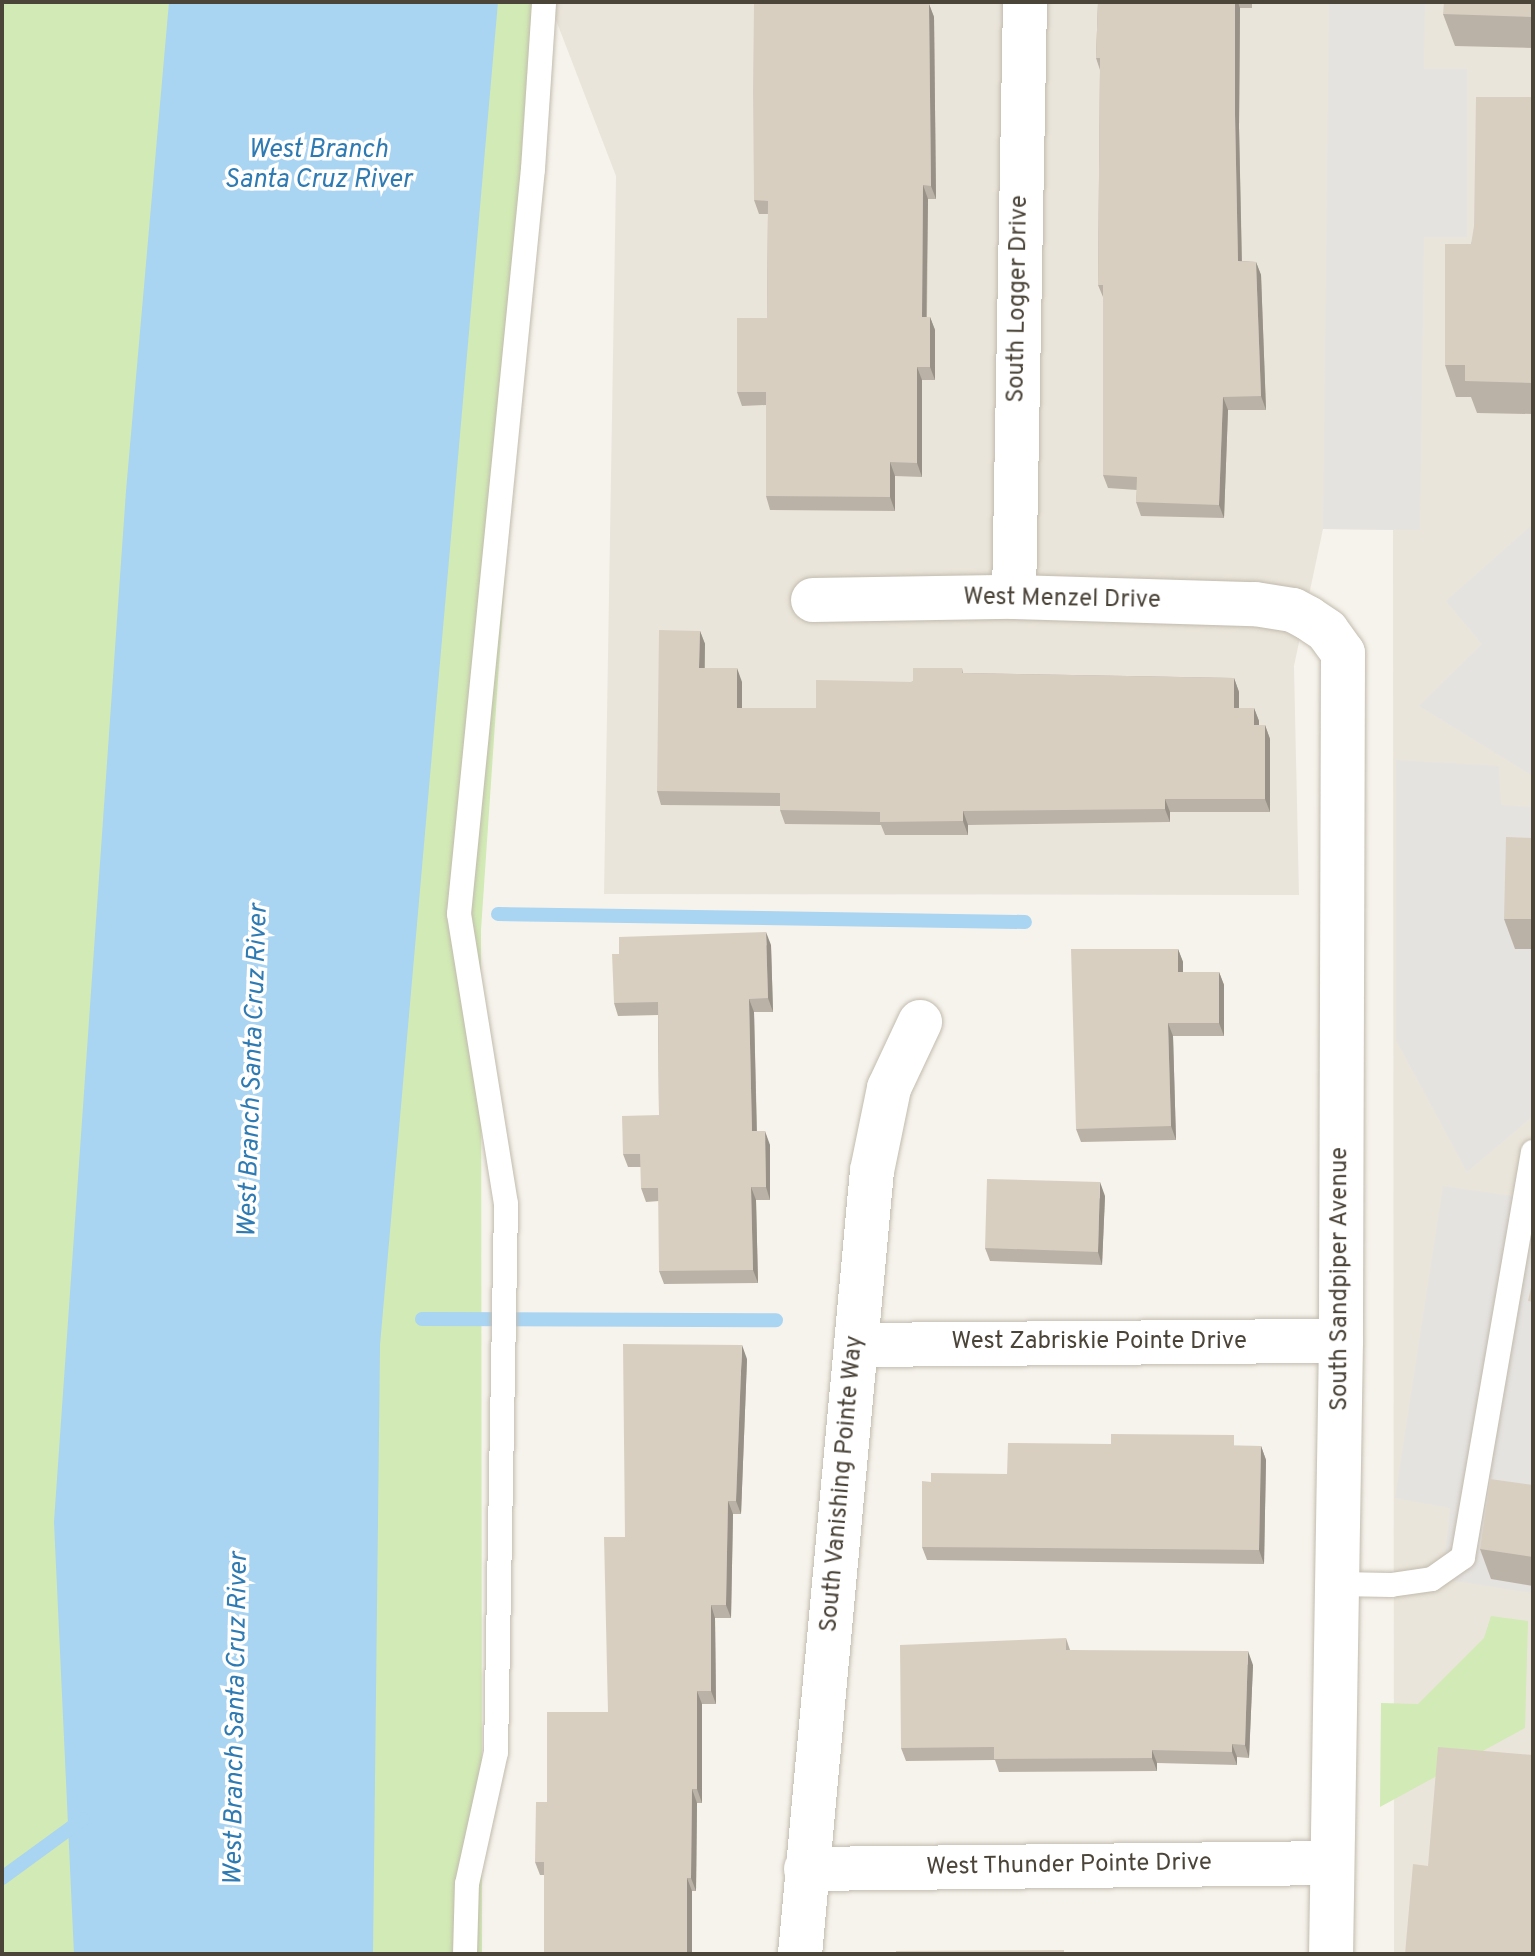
<!DOCTYPE html>
<html>
<head>
<meta charset="utf-8">
<style>
	body { margin:0 }
	#map { position:relative; width:1535px; height:1956px; overflow:hidden; background:#f6f3ec; font-family:Overpass,sans-serif }
	div>[style] { position:absolute }
	[style*='--x'] { left:calc(var(--x)*1px); top:calc(var(--y)*1px); width:calc(var(--w)*1px); rotate:calc(var(--a)*1deg) }
	.residential>* { inset:0; background:#eae5da }
	.green>* { inset:0; background:#d2eab5 }
	.parking>* { inset:0; background:#e5e3e0 }
	.water>* { inset:0; background:#a9d4f2 }
	.stream>* { height:14px; margin:-7px; padding:0 7px; transform-origin:7px; border-radius:7px; background:#a9d4f2 }
	.roads { filter:drop-shadow(0 0 2px #c2bbae) drop-shadow(0 0 2px #c2bbae) }
	.service>* { height:24px; margin:-12px; padding:0 12px; transform-origin:12px; border-radius:12px; background:#fff }
	.minor>* { height:44px; margin:-22px; padding:0 22px; transform-origin:22px; border-radius:22px; background:#fff }
	.wall>* { inset:0; background:#bab2a6 }
	.shaded-wall>* { inset:0; background:#979187 }
	.building>* { inset:0; background:#d8cfc1 }
	span { translate:-50% -50%; white-space:nowrap; text-align:center; line-height:1.15; -webkit-text-stroke:7px #fff; paint-order:stroke }
	.street-label { font-size:24px; color:#4b4439 }
	.water-label { font-size:26px; color:#2e7ab2; font-style:italic }
	.frame { position:absolute; inset:0; border:4px solid #4b4439; pointer-events:none }
</style>
</head>
<body>
<div id="map">
	<div class="residential">
		<div style="clip-path:polygon(549px 2px,1533px 2px,1533px 1954px,1394px 1954px,1393px 530px,1323px 529px,1294px 666px,1299px 895px,604px 894px,616px 176px)"></div>
	</div>
	<div class="green">
		<div style="clip-path:polygon(2px 2px,544px 2px,481px 930px,482px 1954px,2px 1954px)"></div>
		<div style="clip-path:polygon(1491px 1616px,1528px 1621px,1525px 1728px,1380px 1807px,1381px 1703px,1418px 1704px,1484px 1638px)"></div>
	</div>
	<div class="parking">
		<div style="clip-path:polygon(1329px 2px,1425px 2px,1424px 69px,1467px 69px,1467px 237px,1424px 237px,1420px 530px,1323px 529px)"></div>
		<div style="clip-path:polygon(1533px 524px,1533px 776px,1419px 706px,1482px 644px,1446px 601px)"></div>
		<div style="clip-path:polygon(1396px 760px,1499px 766px,1501px 805px,1533px 807px,1533px 1116px,1467px 1172px,1396px 1040px)"></div>
		<div style="clip-path:polygon(1443px 1186px,1533px 1199px,1533px 1593px,1443px 1579px,1450px 1508px,1395px 1498px)"></div>
	</div>
	<div class="water">
		<div style="clip-path:polygon(169px 2px,498px 2px,380px 1345px,373px 1954px,74px 1954px,54px 1522px,126px 491px)"></div>
	</div>
	<div class="stream">
		<div style="--x:498;--y:914;--w:527;--a:0.87"></div>
		<div style="--x:422;--y:1319;--w:354;--a:0.2"></div>
		<div style="--x:2;--y:1878;--w:100;--a:-36.1"></div>
	</div>
	<div class="roads">
		<div class="service">
			<div style="--x:1338;--y:1584;--w:53;--a:1.1"></div>
			<div style="--x:1391;--y:1585;--w:41;--a:-8.3"></div>
			<div style="--x:1432;--y:1579;--w:38;--a:-35"></div>
			<div style="--x:1463;--y:1557;--w:411;--a:-80.2"></div>
			<div style="--x:465;--y:1954;--w:70;--a:-88.4"></div>
			<div style="--x:467;--y:1884;--w:135;--a:-77.6"></div>
			<div style="--x:496;--y:1752;--w:548;--a:-88.95"></div>
			<div style="--x:506;--y:1204;--w:294;--a:-99.2"></div>
			<div style="--x:459;--y:914;--w:749;--a:-84.33"></div>
			<div style="--x:533;--y:169;--w:167;--a:-86.2"></div>
		</div>
		<div class="minor">
			<div style="--x:1014;--y:597;--w:595;--a:-88.94"></div>
			<div style="--x:813;--y:600;--w:201;--a:-0.9"></div>
			<div style="--x:1014;--y:597;--w:241;--a:1.7"></div>
			<div style="--x:1255;--y:604;--w:38;--a:9"></div>
			<div style="--x:1293;--y:610;--w:17;--a:28"></div>
			<div style="--x:1308;--y:618;--w:23;--a:34"></div>
			<div style="--x:1327;--y:631;--w:27;--a:54"></div>
			<div style="--x:1343;--y:653;--w:688;--a:90.17"></div>
			<div style="--x:1341;--y:1341;--w:613;--a:90.93"></div>
			<div style="--x:856;--y:1345;--w:485;--a:-0.5"></div>
			<div style="--x:806;--y:1869;--w:526;--a:-0.65"></div>
			<div style="--x:800;--y:1954;--w:786;--a:-84.75"></div>
			<div style="--x:872;--y:1171;--w:85;--a:-78.4"></div>
			<div style="--x:889;--y:1088;--w:73;--a:-64.8"></div>
		</div>
	</div>
	<div class="wall">
		<div style="clip-path:polygon(1098px 2px,1252px 2px,1252px 8px,1240px 8px,1239px 127px,1242px 261px,1256px 262px,1261px 275px,1266px 410px,1228px 410px,1224px 518px,1141px 516px,1136px 502px,1137px 490px,1108px 488px,1103px 475px,1103px 297px,1098px 285px,1100px 70px,1096px 58px)"></div>
		<div style="clip-path:polygon(1533px 2px,1533px 48px,1455px 46px,1443px 14px)"></div>
		<div style="clip-path:polygon(922px 4px,929px 4px,934px 17px,936px 199px,928px 199px,927px 317px,930px 317px,935px 330px,935px 380px,922px 380px,922px 477px,895px 476px,895px 511px,770px 510px,766px 496px,766px 405px,742px 406px,737px 392px,767px 318px,768px 214px,759px 214px,754px 200px)"></div>
		<div style="clip-path:polygon(1533px 97px,1533px 414px,1477px 413px,1471px 397px,1456px 397px,1445px 365px,1471px 244px)"></div>
		<div style="clip-path:polygon(700px 631px,705px 644px,705px 668px,742px 682px,742px 708px,816px 708px,962px 668px,963px 673px,1234px 678px,1239px 692px,1239px 708px,1254px 708px,1259px 721px,1259px 725px,1265px 725px,1270px 739px,1270px 812px,1170px 812px,1170px 822px,968px 825px,968px 835px,885px 835px,881px 825px,785px 824px,780px 810px,780px 806px,661px 805px,657px 791px)"></div>
		<div style="clip-path:polygon(1533px 838px,1533px 949px,1515px 949px,1504px 919px)"></div>
		<div style="clip-path:polygon(771px 945px,773px 1012px,754px 1012px,757px 1131px,770px 1145px,770px 1200px,756px 1200px,758px 1283px,664px 1284px,659px 1271px,659px 1201px,646px 1202px,641px 1188px,641px 1167px,628px 1167px,623px 1154px,659px 1115px,658px 1015px,618px 1016px,614px 1003px,619px 954px)"></div>
		<div style="clip-path:polygon(1178px 949px,1183px 962px,1183px 972px,1219px 972px,1224px 985px,1224px 1036px,1173px 1036px,1176px 1140px,1081px 1142px,1076px 1129px)"></div>
		<div style="clip-path:polygon(1105px 1196px,1102px 1265px,990px 1261px,985px 1248px)"></div>
		<div style="clip-path:polygon(747px 1359px,741px 1514px,733px 1514px,731px 1618px,715px 1618px,716px 1704px,702px 1704px,702px 1803px,697px 1803px,696px 1891px,692px 1891px,692px 1954px,544px 1875px,540px 1875px,535px 1862px,547px 1802px,608px 1712px)"></div>
		<div style="clip-path:polygon(1111px 1444px,1261px 1446px,1266px 1460px,1264px 1564px,927px 1560px,922px 1547px,931px 1482px,1007px 1474px)"></div>
		<div style="clip-path:polygon(1533px 1485px,1533px 1586px,1491px 1579px,1480px 1549px)"></div>
		<div style="clip-path:polygon(1066px 1638px,1070px 1650px,1253px 1665px,1249px 1758px,1237px 1757px,1237px 1765px,1157px 1763px,1157px 1771px,999px 1772px,995px 1760px,906px 1761px,901px 1748px)"></div>
	</div>
	<div class="shaded-wall">
		<div style="clip-path:polygon(1235px 2px,1238px 2px,1240px 8px,1239px 127px,1242px 274px,1238px 261px,1235px 114px)"></div>
		<div style="clip-path:polygon(929px 4px,934px 17px,936px 199px,931px 186px)"></div>
		<div style="clip-path:polygon(923px 185px,928px 199px,926px 330px,922px 317px)"></div>
		<div style="clip-path:polygon(1256px 262px,1261px 275px,1266px 410px,1261px 396px)"></div>
		<div style="clip-path:polygon(930px 317px,935px 330px,935px 380px,930px 367px)"></div>
		<div style="clip-path:polygon(917px 367px,922px 380px,922px 477px,917px 463px)"></div>
		<div style="clip-path:polygon(1223px 397px,1228px 410px,1224px 518px,1219px 505px)"></div>
		<div style="clip-path:polygon(890px 462px,895px 476px,895px 511px,890px 497px)"></div>
		<div style="clip-path:polygon(700px 631px,705px 644px,704px 682px,699px 668px)"></div>
		<div style="clip-path:polygon(737px 668px,742px 682px,742px 721px,737px 708px)"></div>
		<div style="clip-path:polygon(1234px 678px,1239px 692px,1239px 721px,1234px 708px)"></div>
		<div style="clip-path:polygon(1254px 708px,1259px 721px,1259px 739px,1254px 725px)"></div>
		<div style="clip-path:polygon(1265px 725px,1270px 739px,1270px 812px,1265px 799px)"></div>
		<div style="clip-path:polygon(1165px 799px,1170px 812px,1170px 822px,1165px 809px)"></div>
		<div style="clip-path:polygon(963px 811px,968px 825px,968px 835px,963px 821px)"></div>
		<div style="clip-path:polygon(766px 932px,771px 945px,773px 1012px,768px 998px)"></div>
		<div style="clip-path:polygon(1178px 949px,1183px 962px,1183px 985px,1178px 972px)"></div>
		<div style="clip-path:polygon(1219px 972px,1224px 985px,1224px 1036px,1219px 1023px)"></div>
		<div style="clip-path:polygon(749px 999px,754px 1012px,757px 1145px,752px 1131px)"></div>
		<div style="clip-path:polygon(1168px 1023px,1173px 1036px,1176px 1140px,1171px 1126px)"></div>
		<div style="clip-path:polygon(765px 1131px,770px 1145px,770px 1200px,766px 1187px)"></div>
		<div style="clip-path:polygon(1100px 1182px,1105px 1196px,1102px 1265px,1098px 1252px)"></div>
		<div style="clip-path:polygon(751px 1187px,756px 1200px,758px 1283px,753px 1270px)"></div>
		<div style="clip-path:polygon(742px 1345px,747px 1359px,741px 1514px,736px 1501px)"></div>
		<div style="clip-path:polygon(1261px 1446px,1266px 1460px,1264px 1564px,1259px 1550px)"></div>
		<div style="clip-path:polygon(728px 1501px,733px 1514px,731px 1618px,726px 1605px)"></div>
		<div style="clip-path:polygon(711px 1605px,715px 1618px,716px 1704px,711px 1691px)"></div>
		<div style="clip-path:polygon(1248px 1651px,1253px 1665px,1249px 1758px,1245px 1745px)"></div>
		<div style="clip-path:polygon(697px 1691px,702px 1704px,702px 1803px,697px 1789px)"></div>
		<div style="clip-path:polygon(1232px 1744px,1237px 1757px,1237px 1765px,1232px 1752px)"></div>
		<div style="clip-path:polygon(1152px 1750px,1157px 1763px,1157px 1771px,1152px 1758px)"></div>
		<div style="clip-path:polygon(692px 1789px,697px 1803px,696px 1891px,691px 1878px)"></div>
		<div style="clip-path:polygon(687px 1878px,692px 1891px,692px 1954px,687px 1954px)"></div>
	</div>
	<div class="building">
		<div style="clip-path:polygon(761px 2px,917px 2px,917px 4px,929px 4px,931px 186px,923px 185px,922px 317px,930px 317px,930px 367px,917px 367px,917px 463px,890px 462px,890px 497px,766px 496px,766px 392px,737px 392px,737px 318px,767px 318px,768px 201px,754px 200px,753px 91px,754px 3px)"></div>
		<div style="clip-path:polygon(1098px 2px,1235px 2px,1235px 114px,1238px 261px,1256px 262px,1261px 396px,1223px 397px,1219px 505px,1136px 502px,1137px 477px,1103px 475px,1103px 285px,1098px 285px,1100px 58px,1096px 58px)"></div>
		<div style="clip-path:polygon(1444px 2px,1533px 2px,1533px 17px,1443px 14px)"></div>
		<div style="clip-path:polygon(1476px 97px,1533px 97px,1533px 383px,1465px 381px,1465px 365px,1445px 365px,1445px 244px,1471px 244px,1474px 226px)"></div>
		<div style="clip-path:polygon(659px 630px,700px 631px,699px 668px,737px 668px,737px 708px,816px 708px,816px 680px,913px 682px,913px 668px,962px 668px,962px 673px,1234px 678px,1234px 708px,1254px 708px,1254px 725px,1265px 725px,1265px 799px,1165px 799px,1165px 809px,963px 811px,963px 821px,880px 822px,880px 812px,780px 810px,780px 793px,657px 791px)"></div>
		<div style="clip-path:polygon(1506px 837px,1533px 838px,1533px 919px,1504px 919px)"></div>
		<div style="clip-path:polygon(766px 932px,768px 998px,749px 999px,752px 1131px,765px 1131px,766px 1187px,751px 1187px,753px 1270px,659px 1271px,658px 1188px,641px 1188px,640px 1154px,623px 1154px,622px 1116px,659px 1115px,658px 1002px,614px 1003px,612px 954px,619px 954px,619px 937px)"></div>
		<div style="clip-path:polygon(1071px 949px,1178px 949px,1178px 972px,1219px 972px,1219px 1023px,1168px 1023px,1171px 1126px,1076px 1129px)"></div>
		<div style="clip-path:polygon(987px 1179px,1100px 1182px,1098px 1252px,985px 1248px)"></div>
		<div style="clip-path:polygon(1533px 1279px,1533px 1302px,1528px 1301px)"></div>
		<div style="clip-path:polygon(623px 1344px,742px 1345px,736px 1501px,728px 1501px,726px 1605px,711px 1605px,711px 1691px,697px 1691px,697px 1789px,692px 1789px,691px 1878px,687px 1878px,687px 1954px,544px 1954px,544px 1862px,535px 1862px,536px 1802px,547px 1802px,547px 1712px,608px 1712px,604px 1537px,625px 1537px)"></div>
		<div style="clip-path:polygon(1111px 1434px,1234px 1435px,1234px 1446px,1261px 1446px,1259px 1550px,922px 1547px,922px 1481px,931px 1482px,931px 1473px,1007px 1474px,1008px 1443px,1111px 1444px)"></div>
		<div style="clip-path:polygon(1490px 1479px,1533px 1485px,1533px 1557px,1480px 1549px)"></div>
		<div style="clip-path:polygon(1066px 1638px,1066px 1650px,1248px 1651px,1245px 1745px,1232px 1744px,1232px 1752px,1152px 1750px,1152px 1758px,994px 1759px,994px 1747px,901px 1748px,900px 1645px)"></div>
		<div style="clip-path:polygon(1438px 1747px,1533px 1755px,1533px 1954px,1405px 1954px,1413px 1864px,1428px 1866px)"></div>
		<div style="clip-path:polygon(1064px 1950px,1064px 1954px,896px 1954px,896px 1951px)"></div>
	</div>
	<div class="street-label">
		<span style="left:1019px;top:299px;rotate:-89deg">South Logger Drive</span>
		<span style="left:1062px;top:600px;rotate:1deg">West Menzel Drive</span>
		<span style="left:1341px;top:1279px;rotate:-90deg">South Sandpiper Avenue</span>
		<span style="left:1099px;top:1343px">West Zabriskie Pointe Drive</span>
		<span style="left:843px;top:1484px;rotate:-85deg">South Vanishing Pointe Way</span>
		<span style="left:1069px;top:1866px;rotate:-1deg">West Thunder Pointe Drive</span>
	</div>
	<div class="water-label">
		<span style="left:318px;top:166px">West Branch<br>Santa Cruz River</span>
		<span style="left:254px;top:1071px;rotate:-88deg">West Branch Santa Cruz River</span>
		<span style="left:237px;top:1719px;rotate:-89deg">West Branch Santa Cruz River</span>
	</div>
	<div class="frame"></div>
</div>
</body>
</html>
